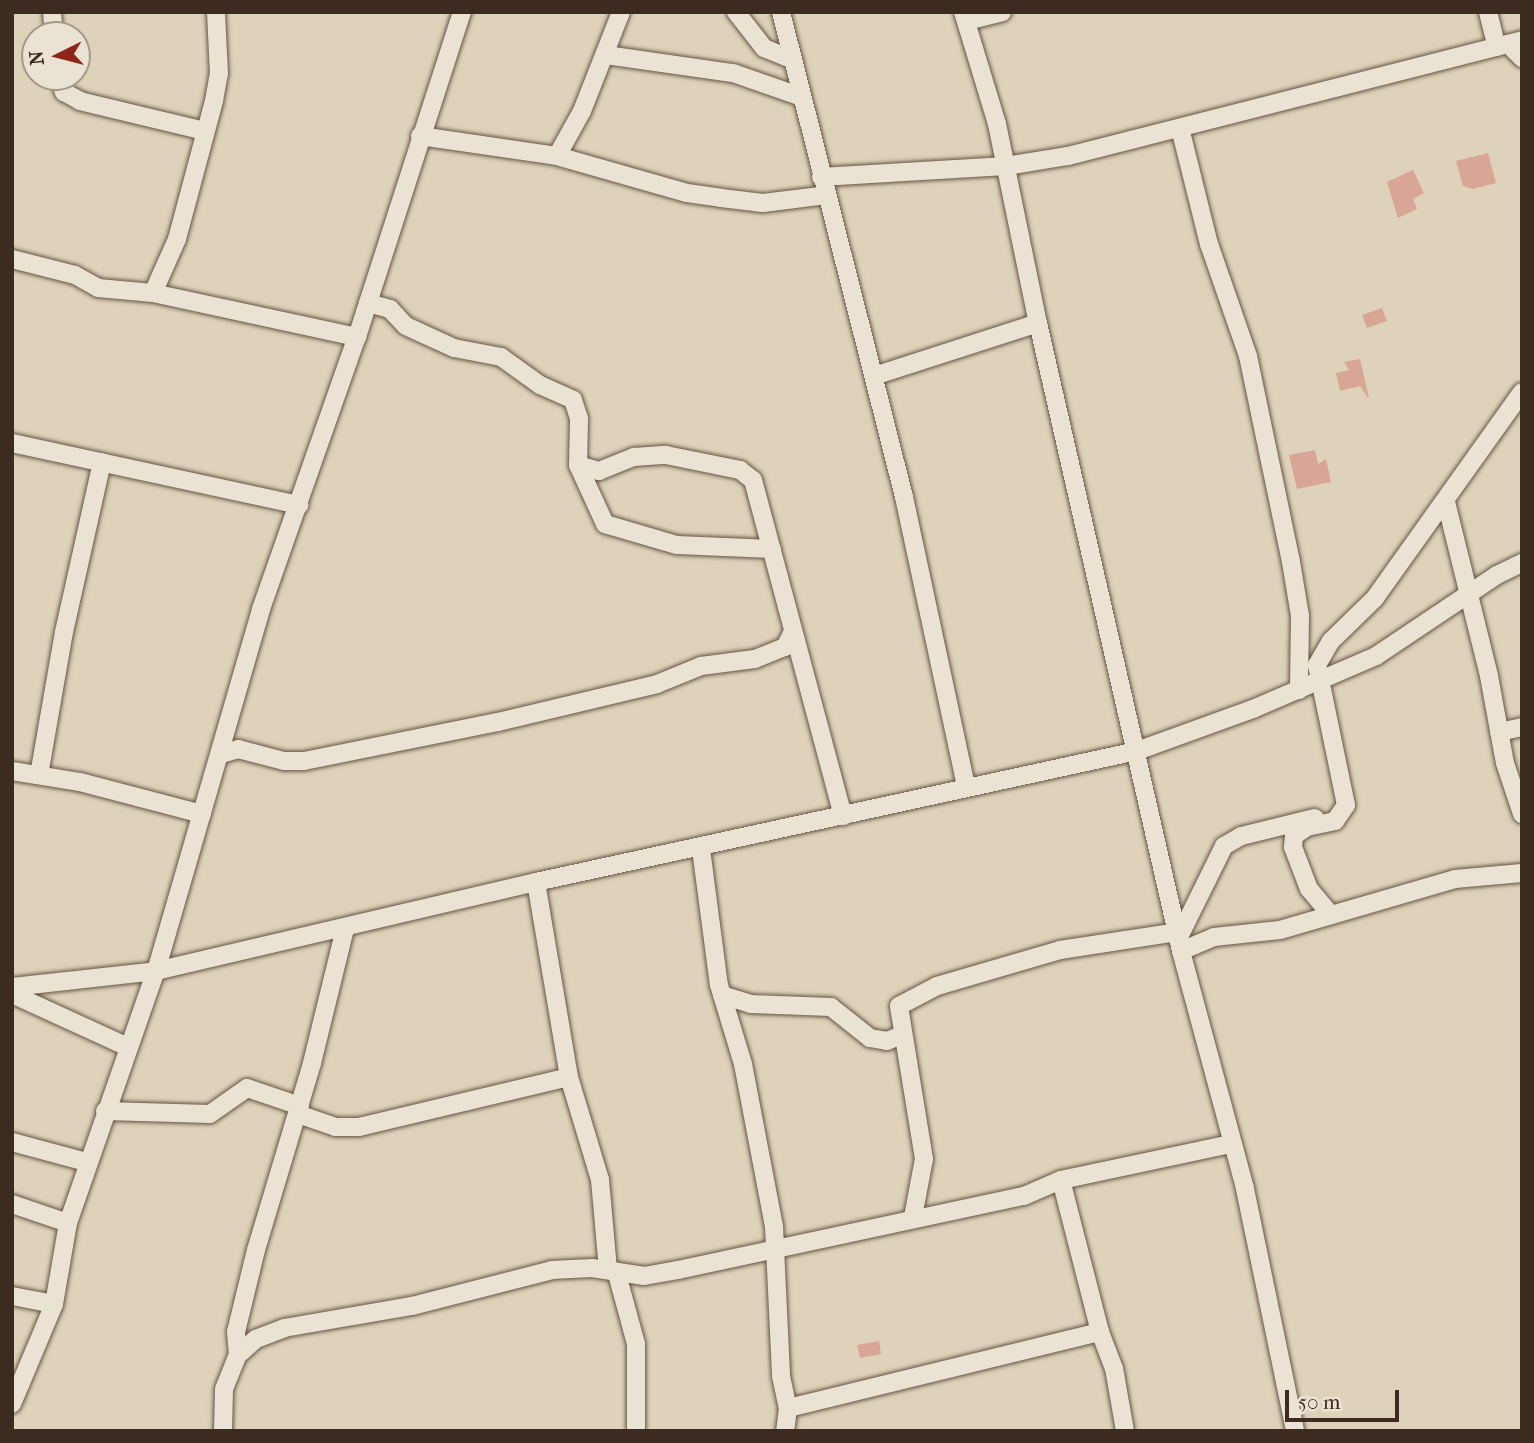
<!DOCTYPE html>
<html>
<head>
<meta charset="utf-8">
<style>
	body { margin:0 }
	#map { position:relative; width:1534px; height:1443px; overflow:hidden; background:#ded3ba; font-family:"IM FELL French Canon",serif }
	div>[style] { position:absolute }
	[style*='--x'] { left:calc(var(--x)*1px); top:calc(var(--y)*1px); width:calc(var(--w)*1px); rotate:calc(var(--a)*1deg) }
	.building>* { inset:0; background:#d8a596 }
	.roads { filter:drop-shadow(0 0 2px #655446) drop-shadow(0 0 2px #655446) }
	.minor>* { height:18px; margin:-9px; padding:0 9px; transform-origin:9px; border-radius:9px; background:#eae2d2 }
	span { translate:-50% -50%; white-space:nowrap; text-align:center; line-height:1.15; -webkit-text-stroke:5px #eae2d2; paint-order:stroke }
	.frame { position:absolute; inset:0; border:14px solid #3d2a20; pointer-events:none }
	.north { position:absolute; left:21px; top:21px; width:70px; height:70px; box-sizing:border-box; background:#eae2d2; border:2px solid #a5988b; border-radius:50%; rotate:264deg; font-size:19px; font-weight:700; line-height:28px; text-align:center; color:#3d2a20 }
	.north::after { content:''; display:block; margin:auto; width:24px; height:32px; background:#8f2418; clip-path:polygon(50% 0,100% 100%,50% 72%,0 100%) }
	.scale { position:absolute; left:1285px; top:1390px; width:114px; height:32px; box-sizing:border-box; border:4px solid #3d2a20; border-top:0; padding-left:9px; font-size:21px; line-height:24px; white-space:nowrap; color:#3d2a20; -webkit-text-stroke:5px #eae2d2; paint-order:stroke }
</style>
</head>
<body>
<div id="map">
	<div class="building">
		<div style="clip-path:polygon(1488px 153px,1496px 183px,1473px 189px,1463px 186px,1456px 161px)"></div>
		<div style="clip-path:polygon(1413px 170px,1424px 193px,1413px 199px,1417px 209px,1398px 218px,1387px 182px)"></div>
		<div style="clip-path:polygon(1382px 308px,1387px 321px,1367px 328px,1362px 315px)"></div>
		<div style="clip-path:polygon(1360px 359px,1369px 398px,1368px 398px,1360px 386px,1340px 391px,1336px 373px,1349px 370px,1344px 362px)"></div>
		<div style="clip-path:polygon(1315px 450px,1318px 464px,1326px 459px,1331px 482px,1297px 489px,1289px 455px)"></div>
		<div style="clip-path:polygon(879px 1341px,881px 1354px,860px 1358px,857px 1345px)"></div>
	</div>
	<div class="roads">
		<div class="minor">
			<div style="--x:52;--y:12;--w:23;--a:85"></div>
			<div style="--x:736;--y:12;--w:46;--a:52.1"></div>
			<div style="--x:764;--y:48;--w:31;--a:22"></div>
			<div style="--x:781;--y:12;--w:500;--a:75.77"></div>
			<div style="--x:904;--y:497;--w:296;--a:77.9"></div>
			<div style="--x:963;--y:12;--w:117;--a:73.1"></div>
			<div style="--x:997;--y:124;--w:203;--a:78.4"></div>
			<div style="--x:1038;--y:323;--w:644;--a:77.17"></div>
			<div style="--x:1181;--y:951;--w:246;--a:74.9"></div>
			<div style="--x:1245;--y:1189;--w:247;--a:78.3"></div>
			<div style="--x:1488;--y:12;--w:36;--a:76"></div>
			<div style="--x:967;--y:21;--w:36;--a:-14"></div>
			<div style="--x:1508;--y:44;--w:20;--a:45"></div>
			<div style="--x:606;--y:55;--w:128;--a:8.1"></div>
			<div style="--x:733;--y:73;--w:73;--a:19.2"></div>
			<div style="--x:59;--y:77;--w:16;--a:72"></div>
			<div style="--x:64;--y:92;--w:18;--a:29"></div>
			<div style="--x:80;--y:101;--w:129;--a:13.5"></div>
			<div style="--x:1180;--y:128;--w:120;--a:76"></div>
			<div style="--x:1209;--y:244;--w:119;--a:70.8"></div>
			<div style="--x:1248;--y:356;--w:210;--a:78.2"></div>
			<div style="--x:1291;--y:562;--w:55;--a:80.5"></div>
			<div style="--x:1300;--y:616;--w:74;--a:90.8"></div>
			<div style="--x:420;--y:136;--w:138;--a:8.3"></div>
			<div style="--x:557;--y:156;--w:135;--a:15.9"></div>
			<div style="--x:687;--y:193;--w:34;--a:8"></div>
			<div style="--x:721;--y:198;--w:42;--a:6.8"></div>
			<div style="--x:763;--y:203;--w:64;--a:-7.1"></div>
			<div style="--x:557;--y:156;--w:51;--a:-60.9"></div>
			<div style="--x:582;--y:111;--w:106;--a:-68.5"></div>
			<div style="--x:821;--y:177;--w:185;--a:-3.4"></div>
			<div style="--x:1006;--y:166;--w:63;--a:-9.2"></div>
			<div style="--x:1068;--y:156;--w:469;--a:-14.3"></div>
			<div style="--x:12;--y:259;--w:65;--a:14.3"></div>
			<div style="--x:75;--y:275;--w:26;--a:29"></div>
			<div style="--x:98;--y:288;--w:55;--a:5.2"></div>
			<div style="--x:153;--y:293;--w:209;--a:12.2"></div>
			<div style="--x:153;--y:293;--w:59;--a:-66"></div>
			<div style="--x:177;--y:239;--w:143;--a:-75"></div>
			<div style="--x:214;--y:101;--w:27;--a:-80"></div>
			<div style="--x:219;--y:74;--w:62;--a:-92.8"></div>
			<div style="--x:368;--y:303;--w:23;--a:15"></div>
			<div style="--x:390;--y:309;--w:23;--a:47"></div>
			<div style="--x:406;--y:326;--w:53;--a:24.6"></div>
			<div style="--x:454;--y:348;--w:48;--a:10.8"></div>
			<div style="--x:501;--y:357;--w:48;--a:35.7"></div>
			<div style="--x:540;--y:385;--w:36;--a:24"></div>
			<div style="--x:573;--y:400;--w:20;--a:72"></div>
			<div style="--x:579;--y:419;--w:46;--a:91.2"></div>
			<div style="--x:578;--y:465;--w:65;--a:65.4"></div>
			<div style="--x:605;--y:524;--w:75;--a:16.3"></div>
			<div style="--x:677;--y:545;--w:95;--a:2.4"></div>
			<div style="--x:874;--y:376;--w:172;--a:-17.9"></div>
			<div style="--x:12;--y:443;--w:294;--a:12.2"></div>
			<div style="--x:578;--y:465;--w:22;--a:16"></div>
			<div style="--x:599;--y:471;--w:38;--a:-22"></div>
			<div style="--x:634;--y:457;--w:32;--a:-4"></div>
			<div style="--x:666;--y:455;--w:76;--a:11.5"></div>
			<div style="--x:740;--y:470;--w:16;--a:38"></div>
			<div style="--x:753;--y:480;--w:348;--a:75"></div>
			<div style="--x:1446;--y:502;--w:179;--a:76.1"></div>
			<div style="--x:1489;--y:676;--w:88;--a:79.6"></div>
			<div style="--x:1505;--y:763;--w:54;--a:71.6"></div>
			<div style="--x:1499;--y:732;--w:24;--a:-12"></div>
			<div style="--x:221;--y:754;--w:18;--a:-16"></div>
			<div style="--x:238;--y:749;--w:48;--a:14.6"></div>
			<div style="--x:284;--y:761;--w:20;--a:0"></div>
			<div style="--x:304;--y:761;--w:198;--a:-11.4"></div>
			<div style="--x:498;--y:722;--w:163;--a:-13.4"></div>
			<div style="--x:657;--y:684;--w:48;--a:-22.2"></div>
			<div style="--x:701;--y:666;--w:54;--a:-7.4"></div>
			<div style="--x:755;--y:659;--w:32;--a:-22"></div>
			<div style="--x:785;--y:647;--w:18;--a:-63"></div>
			<div style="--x:12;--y:771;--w:69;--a:9.2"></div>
			<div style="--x:80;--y:782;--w:126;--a:14.7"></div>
			<div style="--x:39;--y:775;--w:145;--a:-80.1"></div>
			<div style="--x:64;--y:632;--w:174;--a:-77.4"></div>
			<div style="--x:701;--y:849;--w:137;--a:82.5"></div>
			<div style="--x:719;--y:985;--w:83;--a:73.1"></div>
			<div style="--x:743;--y:1064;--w:165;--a:79.2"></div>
			<div style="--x:774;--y:1226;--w:150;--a:87.3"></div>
			<div style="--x:781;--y:1376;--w:33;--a:78"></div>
			<div style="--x:788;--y:1408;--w:23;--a:97"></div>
			<div style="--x:536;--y:882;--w:198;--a:80.4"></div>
			<div style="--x:569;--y:1077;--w:108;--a:73.2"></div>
			<div style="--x:600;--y:1180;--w:90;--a:84.9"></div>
			<div style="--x:1331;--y:915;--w:34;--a:-130"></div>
			<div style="--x:1309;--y:889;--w:45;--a:-110.9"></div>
			<div style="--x:1293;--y:847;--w:11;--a:-85"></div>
			<div style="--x:1294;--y:836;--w:16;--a:-35"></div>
			<div style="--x:1307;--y:827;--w:29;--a:-12"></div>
			<div style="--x:1335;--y:821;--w:19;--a:-55"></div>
			<div style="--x:1346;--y:805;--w:143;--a:-101.7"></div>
			<div style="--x:1317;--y:665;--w:28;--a:-60"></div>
			<div style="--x:1331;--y:641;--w:62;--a:-44.3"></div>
			<div style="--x:1375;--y:598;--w:253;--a:-54.5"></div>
			<div style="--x:1178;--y:939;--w:104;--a:-63.7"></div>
			<div style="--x:1224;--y:846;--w:20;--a:-30"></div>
			<div style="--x:1241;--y:836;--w:76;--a:-13.7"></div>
			<div style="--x:1181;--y:951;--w:36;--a:-23"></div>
			<div style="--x:1214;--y:937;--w:66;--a:-6.1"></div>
			<div style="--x:1280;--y:930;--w:182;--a:-16.2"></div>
			<div style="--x:1455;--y:879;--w:67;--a:-5.1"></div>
			<div style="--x:12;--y:987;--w:145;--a:-6.3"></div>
			<div style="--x:156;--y:971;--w:390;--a:-13.2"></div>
			<div style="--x:536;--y:882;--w:615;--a:-12.3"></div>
			<div style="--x:1137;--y:751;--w:123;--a:-19.9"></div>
			<div style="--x:1253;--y:709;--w:134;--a:-23.3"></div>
			<div style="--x:1376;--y:656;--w:146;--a:-33.8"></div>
			<div style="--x:1497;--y:575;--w:28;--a:-26"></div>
			<div style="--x:12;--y:994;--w:128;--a:24.6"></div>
			<div style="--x:722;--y:995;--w:30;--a:17"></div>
			<div style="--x:751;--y:1004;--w:80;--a:2.1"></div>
			<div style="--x:831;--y:1007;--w:50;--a:38.5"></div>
			<div style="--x:870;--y:1038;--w:17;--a:10"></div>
			<div style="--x:887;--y:1041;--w:16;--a:-22"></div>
			<div style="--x:105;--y:1111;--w:105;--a:1.6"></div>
			<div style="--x:210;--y:1114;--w:45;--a:-35.1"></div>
			<div style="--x:247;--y:1088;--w:56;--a:18.8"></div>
			<div style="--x:298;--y:1114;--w:39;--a:19"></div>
			<div style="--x:335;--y:1127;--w:24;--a:0"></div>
			<div style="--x:359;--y:1127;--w:216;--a:-13.4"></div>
			<div style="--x:12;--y:1142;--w:77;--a:15.1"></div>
			<div style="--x:1061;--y:1180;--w:157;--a:75.6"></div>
			<div style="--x:1100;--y:1332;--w:39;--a:69"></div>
			<div style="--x:1114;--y:1368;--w:64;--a:80.1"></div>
			<div style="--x:12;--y:1204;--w:59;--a:18.7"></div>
			<div style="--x:913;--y:1217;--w:59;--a:-79.3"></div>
			<div style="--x:924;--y:1159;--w:155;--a:-99.3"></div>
			<div style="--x:899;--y:1006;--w:43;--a:-27.8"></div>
			<div style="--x:937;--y:986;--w:128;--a:-16.3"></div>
			<div style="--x:1060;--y:950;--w:118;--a:-8.7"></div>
			<div style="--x:617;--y:1274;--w:73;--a:74.8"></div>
			<div style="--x:636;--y:1344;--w:87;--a:90"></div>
			<div style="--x:12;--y:1296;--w:43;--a:10.8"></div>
			<div style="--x:238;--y:1355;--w:23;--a:-95"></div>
			<div style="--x:236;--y:1332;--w:84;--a:-76.3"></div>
			<div style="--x:256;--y:1250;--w:195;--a:-73.3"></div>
			<div style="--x:312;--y:1063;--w:138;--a:-76.2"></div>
			<div style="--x:12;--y:1404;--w:108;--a:-67.2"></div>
			<div style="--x:54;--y:1304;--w:82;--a:-80.2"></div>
			<div style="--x:68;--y:1223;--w:267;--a:-70.8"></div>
			<div style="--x:156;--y:971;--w:377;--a:-73.8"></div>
			<div style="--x:261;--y:609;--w:288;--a:-70.6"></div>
			<div style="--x:357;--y:337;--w:342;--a:-72.1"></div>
			<div style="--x:788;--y:1408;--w:321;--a:-13.7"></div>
			<div style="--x:223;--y:1431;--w:42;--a:-88.6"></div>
			<div style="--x:224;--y:1389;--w:37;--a:-68"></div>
			<div style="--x:238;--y:1355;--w:24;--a:-42"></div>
			<div style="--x:256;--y:1339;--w:30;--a:-21"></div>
			<div style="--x:284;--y:1328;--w:130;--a:-9.8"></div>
			<div style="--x:412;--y:1306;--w:145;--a:-14.4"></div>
			<div style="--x:552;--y:1270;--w:40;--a:-2.9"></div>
			<div style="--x:592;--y:1268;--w:53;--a:8.7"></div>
			<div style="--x:644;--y:1276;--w:35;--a:-10"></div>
			<div style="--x:678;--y:1270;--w:354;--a:-12.1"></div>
			<div style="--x:1024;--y:1196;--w:40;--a:-23.4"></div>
			<div style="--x:1061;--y:1180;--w:174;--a:-12"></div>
		</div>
	</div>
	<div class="frame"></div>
	<div class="north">N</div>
	<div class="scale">50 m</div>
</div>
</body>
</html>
